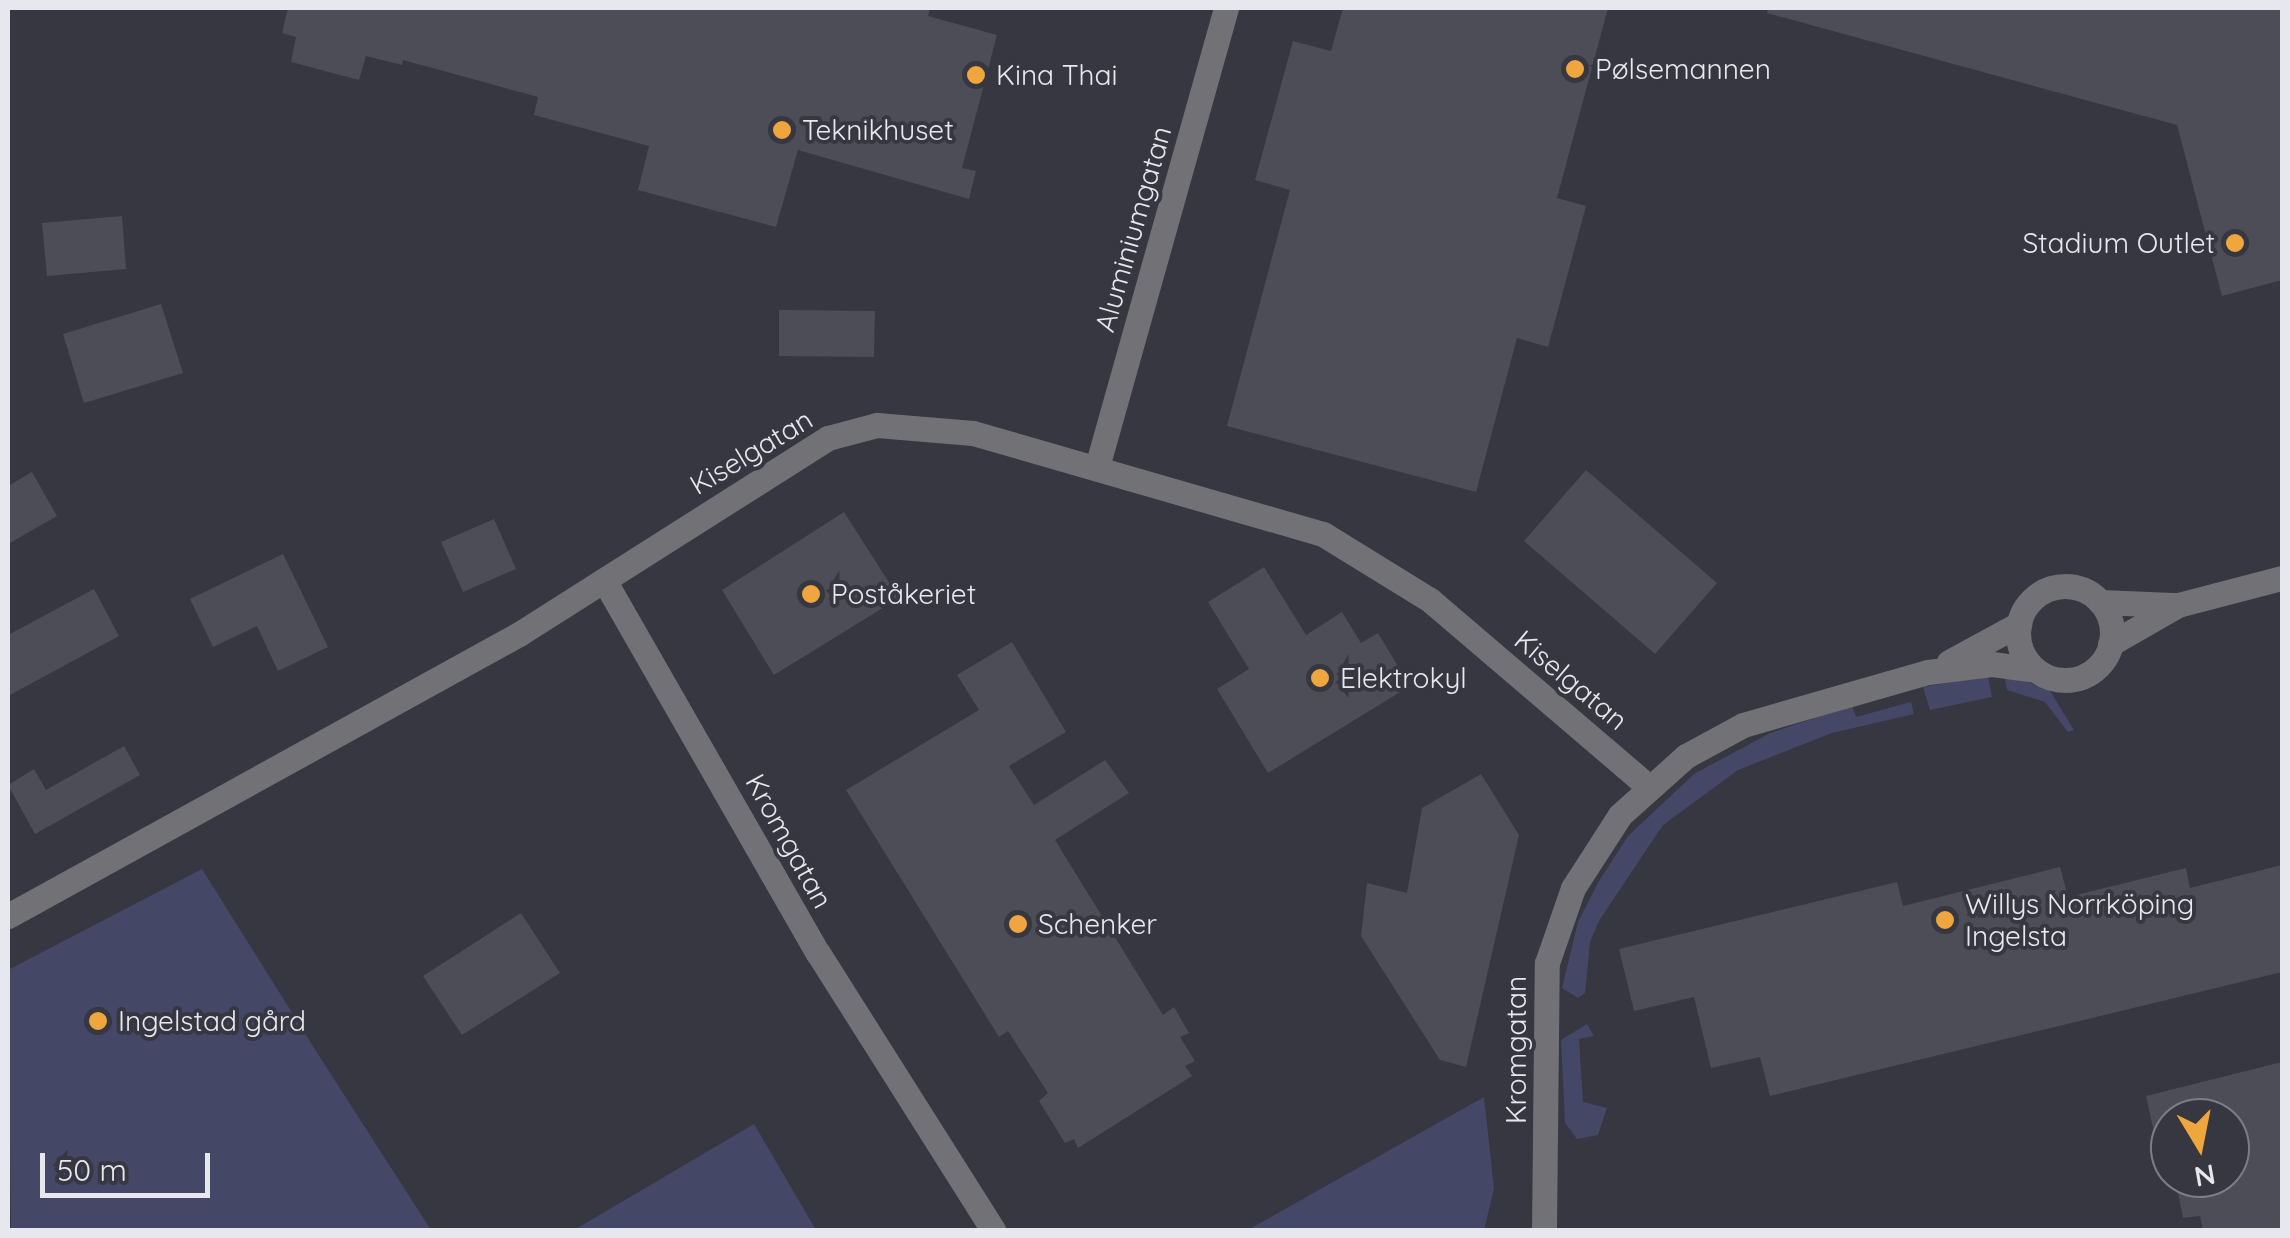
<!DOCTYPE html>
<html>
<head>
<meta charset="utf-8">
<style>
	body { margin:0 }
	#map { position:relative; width:2290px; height:1238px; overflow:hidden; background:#363740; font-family:Quicksand,sans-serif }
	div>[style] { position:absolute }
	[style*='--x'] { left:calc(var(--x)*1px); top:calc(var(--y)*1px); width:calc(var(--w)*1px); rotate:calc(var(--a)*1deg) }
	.green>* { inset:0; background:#454767 }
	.building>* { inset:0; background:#4c4d57 }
	.minor>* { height:25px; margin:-12.5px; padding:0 12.5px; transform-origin:12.5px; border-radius:12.5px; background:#717176 }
	.minor>.ring { margin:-12.5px; padding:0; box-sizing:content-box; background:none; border:25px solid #717176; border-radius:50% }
	.dots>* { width:28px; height:28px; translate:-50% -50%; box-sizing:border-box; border:5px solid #363740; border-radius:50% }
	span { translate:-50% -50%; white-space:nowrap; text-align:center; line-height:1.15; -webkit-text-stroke:8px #363740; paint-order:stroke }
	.poi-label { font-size:28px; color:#e7e8ed }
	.left { translate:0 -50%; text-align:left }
	.right { translate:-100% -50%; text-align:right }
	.street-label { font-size:28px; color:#e7e8ed }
	.frame { position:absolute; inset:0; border:10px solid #e7e8ed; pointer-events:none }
	.north { position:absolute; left:2150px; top:1098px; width:100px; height:100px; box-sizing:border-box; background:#363740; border:2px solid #7d7e85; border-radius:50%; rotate:170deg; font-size:28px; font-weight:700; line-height:40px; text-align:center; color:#e7e8ed }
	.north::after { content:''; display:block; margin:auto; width:35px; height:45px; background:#f0a63e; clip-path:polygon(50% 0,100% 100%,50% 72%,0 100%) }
	.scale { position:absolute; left:40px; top:1153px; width:170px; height:45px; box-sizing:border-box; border:5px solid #e7e8ed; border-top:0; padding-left:12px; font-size:30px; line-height:35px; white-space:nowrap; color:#e7e8ed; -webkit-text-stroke:8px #363740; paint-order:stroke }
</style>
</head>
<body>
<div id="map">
	<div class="green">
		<div style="clip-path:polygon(2004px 675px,2049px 689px,2074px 730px,2068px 732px,2045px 702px,2007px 690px)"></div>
		<div style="clip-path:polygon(1988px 676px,1992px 697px,1930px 710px,1923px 687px)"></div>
		<div style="clip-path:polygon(1911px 702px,1914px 714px,1832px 733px,1738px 770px,1663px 825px,1599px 921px,1590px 942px,1585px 993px,1578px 998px,1562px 988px,1578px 922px,1599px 881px,1628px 836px,1694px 774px,1770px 733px,1852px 706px,1856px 717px)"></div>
		<div style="clip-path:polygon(202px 869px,323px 1062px,431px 1230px,11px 1230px,8px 970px)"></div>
		<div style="clip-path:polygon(1587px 1024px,1594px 1036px,1579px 1039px,1583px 1102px,1607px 1108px,1598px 1135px,1577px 1139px,1565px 1123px,1561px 1040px)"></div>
		<div style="clip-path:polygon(1484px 1097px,1494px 1189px,1484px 1230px,1248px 1230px)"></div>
		<div style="clip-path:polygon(754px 1124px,816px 1230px,574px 1230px)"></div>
	</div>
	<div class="building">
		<div style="clip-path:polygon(288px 8px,930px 8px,928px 16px,997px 35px,962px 168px,976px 171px,969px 199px,798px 150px,776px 227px,638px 190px,649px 146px,534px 115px,538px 97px,403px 60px,402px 65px,366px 56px,359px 80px,291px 62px,296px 37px,282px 33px)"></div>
		<div style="clip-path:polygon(1343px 8px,1608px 8px,1557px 198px,1586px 206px,1548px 347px,1517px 338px,1476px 492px,1227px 426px,1290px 190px,1255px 180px,1293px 41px,1331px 51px)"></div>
		<div style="clip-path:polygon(1768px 8px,2282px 8px,2282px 280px,2222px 296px,2177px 125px,1767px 13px)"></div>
		<div style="clip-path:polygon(122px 216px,126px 269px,47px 276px,42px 223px)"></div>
		<div style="clip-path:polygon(161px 304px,183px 373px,84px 403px,63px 334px)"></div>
		<div style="clip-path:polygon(779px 310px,875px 311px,874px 357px,779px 356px)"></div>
		<div style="clip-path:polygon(1586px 470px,1717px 583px,1655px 654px,1524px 541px)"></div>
		<div style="clip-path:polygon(32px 472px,57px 516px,8px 544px,8px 486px)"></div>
		<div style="clip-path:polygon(844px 512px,899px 598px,774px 675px,722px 590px)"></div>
		<div style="clip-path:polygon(494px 519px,516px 569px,463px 592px,441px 542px)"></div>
		<div style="clip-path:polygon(283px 554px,328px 647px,278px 671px,257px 626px,213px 647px,190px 599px)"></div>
		<div style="clip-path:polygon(1264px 567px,1306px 635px,1342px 612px,1361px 643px,1378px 633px,1410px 686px,1268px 773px,1217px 689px,1249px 669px,1208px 602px)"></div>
		<div style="clip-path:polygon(94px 589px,119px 636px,8px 696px,8px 635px)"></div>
		<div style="clip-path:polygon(1012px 642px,1066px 732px,1009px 766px,1034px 805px,1105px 760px,1129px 793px,1055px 840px,1163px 1015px,1174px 1007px,1189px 1033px,1180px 1037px,1195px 1061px,1185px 1066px,1192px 1076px,1078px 1148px,1074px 1139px,1065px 1143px,1039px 1101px,1048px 1093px,1008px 1031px,999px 1037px,846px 790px,979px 710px,957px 675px)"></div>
		<div style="clip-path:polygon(124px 746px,140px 775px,35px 834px,8px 785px,34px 769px,46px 790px)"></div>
		<div style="clip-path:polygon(1481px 774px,1519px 835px,1466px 1067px,1440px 1060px,1361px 936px,1367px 883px,1407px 893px,1422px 808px)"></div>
		<div style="clip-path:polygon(2282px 865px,2282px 972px,1770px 1096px,1760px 1057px,1711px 1068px,1694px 997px,1634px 1011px,1619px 949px,1897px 882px,1903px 906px,2060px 867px,2068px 897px,2186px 868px,2190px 888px)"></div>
		<div style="clip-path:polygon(521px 913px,560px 973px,462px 1035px,423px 976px)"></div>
		<div style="clip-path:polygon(2282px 1062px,2282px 1230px,2203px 1230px,2200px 1216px,2183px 1218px,2175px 1178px,2230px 1178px,2230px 1118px,2170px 1118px,2170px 1169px,2162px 1169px,2146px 1096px)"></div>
	</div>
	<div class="minor">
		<div style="--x:1097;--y:467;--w:477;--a:-74.3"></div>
		<div style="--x:604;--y:580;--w:430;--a:60.2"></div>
		<div style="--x:818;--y:953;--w:328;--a:57.7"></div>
		<div class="ring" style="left:2018px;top:586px;width:69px;height:69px"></div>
		<div style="--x:2100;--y:602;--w:73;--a:2.4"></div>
		<div style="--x:2110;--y:644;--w:78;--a:-29.8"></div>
		<div style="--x:2178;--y:605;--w:107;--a:-14.6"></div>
		<div style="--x:1949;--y:662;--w:80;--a:-28.5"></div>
		<div style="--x:8;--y:916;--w:584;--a:-28.89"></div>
		<div style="--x:519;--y:634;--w:366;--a:-32.4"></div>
		<div style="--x:828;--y:438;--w:51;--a:-14.9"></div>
		<div style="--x:877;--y:425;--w:96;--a:4.8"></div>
		<div style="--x:973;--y:433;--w:364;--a:16.1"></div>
		<div style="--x:1323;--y:534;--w:126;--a:31.7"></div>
		<div style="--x:1430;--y:600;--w:287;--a:40.5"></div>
		<div style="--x:1544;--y:1230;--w:267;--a:-89.4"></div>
		<div style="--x:1547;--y:963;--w:79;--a:-70.9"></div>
		<div style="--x:1573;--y:888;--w:87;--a:-57.2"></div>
		<div style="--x:1620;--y:815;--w:89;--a:-41.8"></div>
		<div style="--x:1686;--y:756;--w:65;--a:-28.5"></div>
		<div style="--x:1743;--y:725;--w:192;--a:-16"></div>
		<div style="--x:1928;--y:672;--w:64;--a:-7.1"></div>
		<div style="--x:1992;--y:664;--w:44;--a:7.8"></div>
	</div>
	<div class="dots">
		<div style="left:1575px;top:69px;background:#f0a63e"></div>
		<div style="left:976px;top:75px;background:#f0a63e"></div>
		<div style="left:782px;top:130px;background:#f0a63e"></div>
		<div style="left:2235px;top:243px;background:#f0a63e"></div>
		<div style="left:811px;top:594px;background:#f0a63e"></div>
		<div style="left:1320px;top:678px;background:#f0a63e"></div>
		<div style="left:1945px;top:920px;background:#f0a63e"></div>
		<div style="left:1018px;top:924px;background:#f0a63e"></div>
		<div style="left:98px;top:1021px;background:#f0a63e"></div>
	</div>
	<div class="poi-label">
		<span class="left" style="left:1595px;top:69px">Pølsemannen</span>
		<span class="left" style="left:996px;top:75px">Kina Thai</span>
		<span class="left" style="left:802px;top:130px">Teknikhuset</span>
		<span class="right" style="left:2215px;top:243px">Stadium Outlet</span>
		<span class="left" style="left:831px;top:594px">Poståkeriet</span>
		<span class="left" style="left:1340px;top:678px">Elektrokyl</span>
		<span class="left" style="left:1965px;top:920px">Willys Norrköping<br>Ingelsta</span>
		<span class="left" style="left:1038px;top:924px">Schenker</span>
		<span class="left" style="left:118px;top:1021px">Ingelstad gård</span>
	</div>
	<div class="street-label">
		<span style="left:1133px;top:229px;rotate:-74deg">Aluminiumgatan</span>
		<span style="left:751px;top:452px;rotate:-31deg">Kiselgatan</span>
		<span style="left:1571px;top:680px;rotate:40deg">Kiselgatan</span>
		<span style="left:789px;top:841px;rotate:61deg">Kromgatan</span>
		<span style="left:1516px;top:1050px;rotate:-90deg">Kromgatan</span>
	</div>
	<div class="frame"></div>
	<div class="north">N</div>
	<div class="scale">50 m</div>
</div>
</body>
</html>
